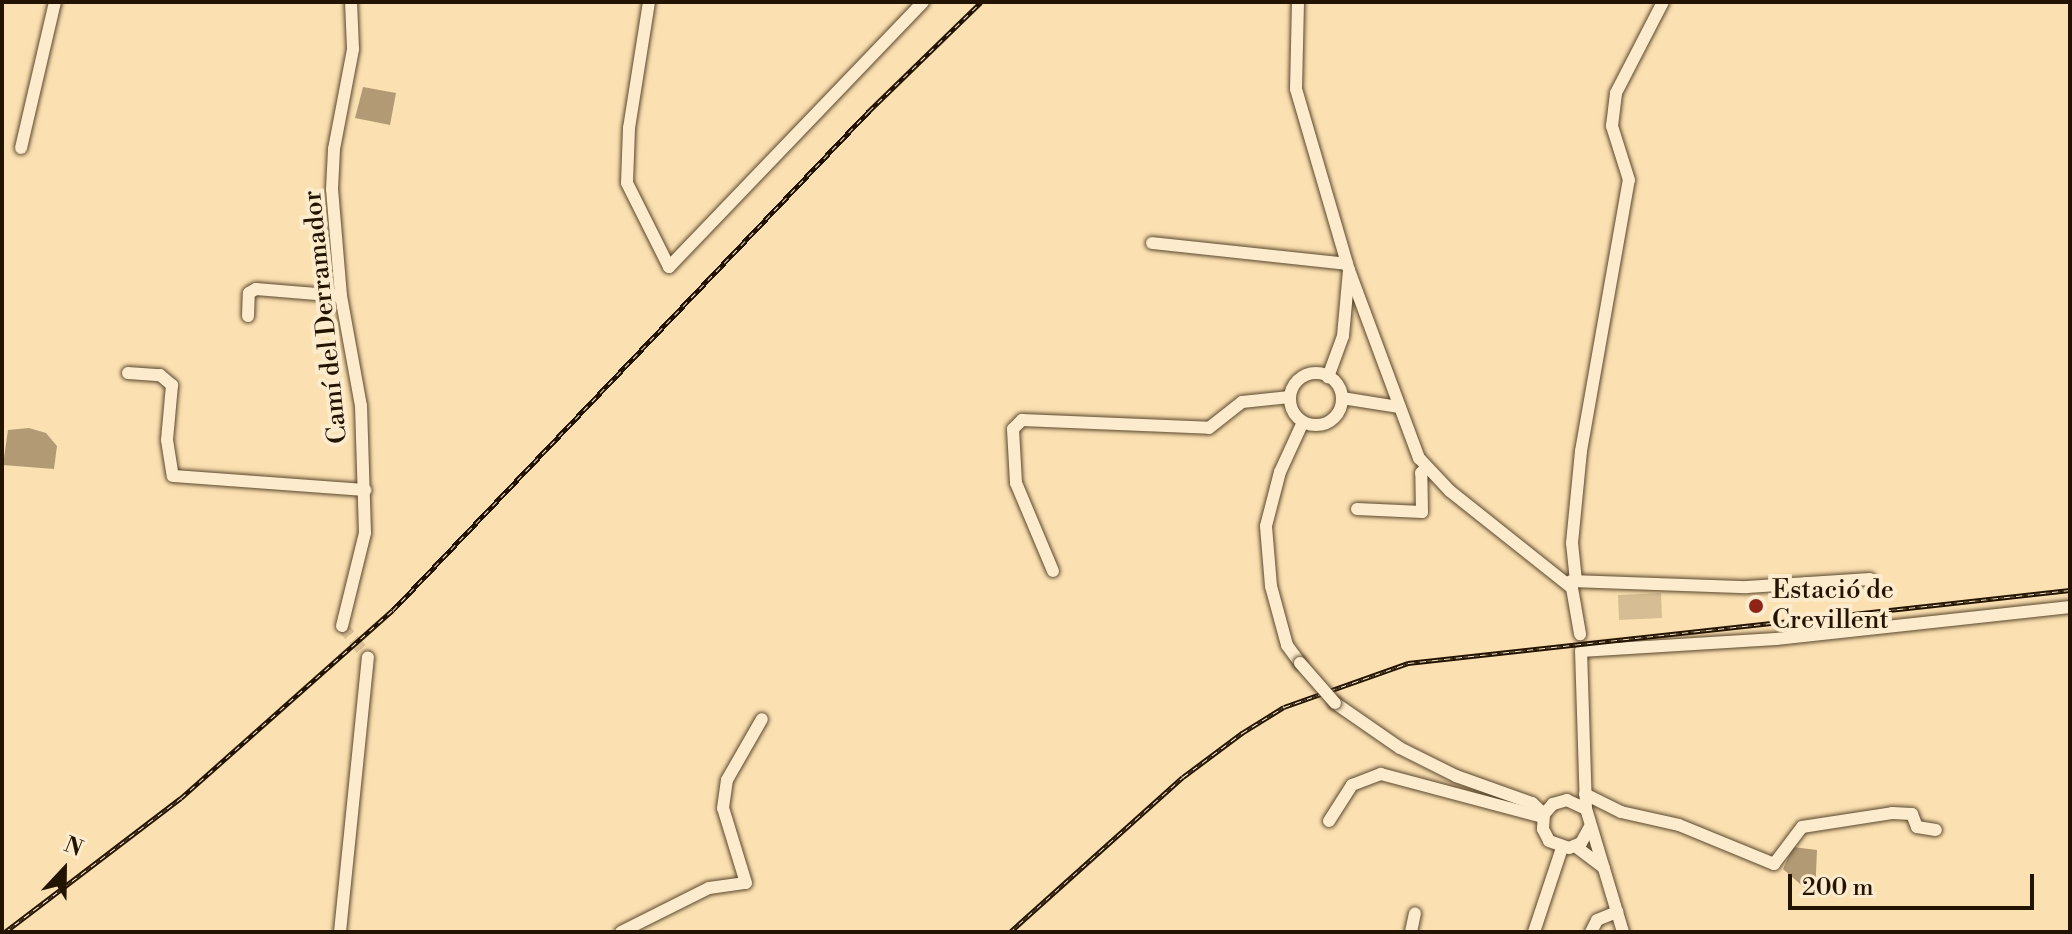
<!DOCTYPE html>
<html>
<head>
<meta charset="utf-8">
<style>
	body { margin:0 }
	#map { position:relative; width:2072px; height:934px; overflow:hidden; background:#fbe0b1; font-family:"Libre Bodoni",serif }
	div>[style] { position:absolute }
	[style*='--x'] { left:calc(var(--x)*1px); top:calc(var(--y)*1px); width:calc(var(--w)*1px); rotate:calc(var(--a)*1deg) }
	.green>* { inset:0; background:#d6bd93 }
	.water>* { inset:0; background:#b29a75 }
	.minor-tunnel>* { height:12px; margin-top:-6px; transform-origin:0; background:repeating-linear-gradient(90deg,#dbc197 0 12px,transparent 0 18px) }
	.roads { filter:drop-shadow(0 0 2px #59462d) drop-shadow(0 0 2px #59462d) }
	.minor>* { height:12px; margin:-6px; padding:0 6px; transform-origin:6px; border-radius:6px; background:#fcebcc }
	.minor>.ring { margin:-6px; padding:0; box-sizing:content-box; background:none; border:12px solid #fcebcc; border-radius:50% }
	.rail>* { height:5px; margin-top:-2.5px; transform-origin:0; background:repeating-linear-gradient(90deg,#fcebcc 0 6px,#231301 0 12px); box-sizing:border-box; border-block:2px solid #231301 }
	.bridges { filter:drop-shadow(0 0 2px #59462d) drop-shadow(0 0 2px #59462d) }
	.minor-bridge>* { height:12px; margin:-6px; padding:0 6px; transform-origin:6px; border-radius:6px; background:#fcebcc }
	.dots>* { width:22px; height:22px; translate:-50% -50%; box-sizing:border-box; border:4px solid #fcebcc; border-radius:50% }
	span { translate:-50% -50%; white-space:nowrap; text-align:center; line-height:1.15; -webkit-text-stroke:8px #fcebcc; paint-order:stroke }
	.street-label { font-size:26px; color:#231301 }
	.poi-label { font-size:26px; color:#231301 }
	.left { translate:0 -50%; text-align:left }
	.frame { position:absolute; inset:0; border:4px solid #231301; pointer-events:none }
	.north { position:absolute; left:24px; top:830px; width:80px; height:80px; -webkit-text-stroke:6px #fcebcc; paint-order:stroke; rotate:22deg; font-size:22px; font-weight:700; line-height:32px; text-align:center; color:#231301 }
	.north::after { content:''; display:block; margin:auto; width:28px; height:36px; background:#231301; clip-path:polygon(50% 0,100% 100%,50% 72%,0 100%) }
	.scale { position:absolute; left:1788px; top:874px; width:246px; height:36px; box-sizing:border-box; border:4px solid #231301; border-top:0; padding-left:10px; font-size:24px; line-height:28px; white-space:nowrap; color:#231301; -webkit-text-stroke:6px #fcebcc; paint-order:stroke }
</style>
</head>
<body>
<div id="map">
	<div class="green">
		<div style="clip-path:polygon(1661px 593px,1662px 618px,1619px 620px,1618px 595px)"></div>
	</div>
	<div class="water">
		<div style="clip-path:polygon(363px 87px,396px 93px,390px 125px,355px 118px)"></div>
		<div style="clip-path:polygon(29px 428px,46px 433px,57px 446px,54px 469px,3px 465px,8px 430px)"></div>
		<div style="clip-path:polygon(1793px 847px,1817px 850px,1815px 897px,1783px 869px)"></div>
	</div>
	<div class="minor-tunnel">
		<div style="--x:342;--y:626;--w:40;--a:50"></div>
	</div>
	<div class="roads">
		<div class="minor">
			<div style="--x:649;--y:2;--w:128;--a:99"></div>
			<div style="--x:629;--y:128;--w:55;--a:92.1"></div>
			<div style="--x:627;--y:183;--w:94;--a:63.4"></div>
			<div style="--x:669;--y:267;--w:367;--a:-46.2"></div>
			<div style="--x:1298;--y:2;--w:87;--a:91.3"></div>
			<div style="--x:1296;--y:89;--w:189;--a:73.7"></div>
			<div style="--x:1349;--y:270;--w:66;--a:95.2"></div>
			<div style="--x:1343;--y:336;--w:44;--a:110.1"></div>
			<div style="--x:21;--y:148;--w:150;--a:-76.9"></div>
			<div style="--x:1152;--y:243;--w:196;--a:6.1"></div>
			<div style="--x:1349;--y:270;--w:201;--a:69.6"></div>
			<div style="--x:1419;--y:458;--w:45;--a:46.8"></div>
			<div style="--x:1450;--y:491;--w:156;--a:38.5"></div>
			<div style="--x:1572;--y:588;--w:47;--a:80.1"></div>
			<div style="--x:248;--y:316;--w:23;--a:-88"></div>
			<div style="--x:249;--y:293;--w:8;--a:-30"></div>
			<div style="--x:256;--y:289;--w:85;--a:4.7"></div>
			<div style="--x:128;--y:373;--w:32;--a:4"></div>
			<div style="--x:160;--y:375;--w:16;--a:40"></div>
			<div style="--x:172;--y:385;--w:55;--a:95.2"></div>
			<div style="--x:167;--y:440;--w:36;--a:81"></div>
			<div style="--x:173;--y:476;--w:193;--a:4.2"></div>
			<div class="ring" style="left:1290px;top:373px;width:40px;height:40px"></div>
			<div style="--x:1342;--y:398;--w:58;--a:9"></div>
			<div style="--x:1357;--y:509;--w:65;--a:2.6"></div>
			<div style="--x:1422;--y:512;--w:39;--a:-91"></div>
			<div style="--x:1421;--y:473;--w:7;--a:-45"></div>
			<div style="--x:1053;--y:571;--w:95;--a:-112.8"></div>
			<div style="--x:1016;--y:483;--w:54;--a:-93.2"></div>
			<div style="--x:1013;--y:429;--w:13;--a:-45"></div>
			<div style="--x:1022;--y:420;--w:187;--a:2.4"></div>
			<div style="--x:1209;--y:428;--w:42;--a:-38.2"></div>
			<div style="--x:1242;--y:402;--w:48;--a:-5.9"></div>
			<div style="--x:1571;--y:581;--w:176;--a:2"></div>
			<div style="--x:1747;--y:587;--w:123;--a:-3.7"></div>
			<div style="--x:1576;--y:581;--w:38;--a:-96"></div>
			<div style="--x:1572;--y:543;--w:92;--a:-84.4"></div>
			<div style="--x:1581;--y:451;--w:275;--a:-80"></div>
			<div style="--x:1629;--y:180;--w:57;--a:-107.5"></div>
			<div style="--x:1612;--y:126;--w:33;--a:-83"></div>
			<div style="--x:1616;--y:93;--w:102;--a:-62.7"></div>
			<div style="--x:342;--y:626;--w:96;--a:-76.1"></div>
			<div style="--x:365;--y:533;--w:127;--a:-91.8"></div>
			<div style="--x:361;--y:406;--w:112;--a:-100.3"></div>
			<div style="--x:341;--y:296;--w:107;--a:-94.8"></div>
			<div style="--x:332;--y:189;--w:40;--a:-87.1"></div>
			<div style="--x:334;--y:149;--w:102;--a:-79.2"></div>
			<div style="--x:353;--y:49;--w:47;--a:-92.4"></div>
			<div style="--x:1300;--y:663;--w:22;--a:-126"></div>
			<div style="--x:1287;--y:645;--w:61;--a:-105.2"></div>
			<div style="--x:1271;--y:586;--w:60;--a:-94.8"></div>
			<div style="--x:1266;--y:526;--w:56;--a:-75.5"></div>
			<div style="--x:1280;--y:472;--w:55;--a:-65.3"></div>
			<div style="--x:1335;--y:703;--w:79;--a:34.7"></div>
			<div style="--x:1400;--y:748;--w:63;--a:26.6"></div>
			<div style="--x:1456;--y:776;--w:81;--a:19.6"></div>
			<div style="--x:1532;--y:803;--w:16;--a:43"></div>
			<div style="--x:1585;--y:794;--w:40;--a:26.6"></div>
			<div style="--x:1621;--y:812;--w:59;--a:12.6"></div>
			<div style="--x:1679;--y:825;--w:103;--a:22.3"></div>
			<div style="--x:1774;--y:864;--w:46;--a:-52.9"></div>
			<div style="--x:1802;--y:827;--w:91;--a:-8.8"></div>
			<div style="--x:1892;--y:813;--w:20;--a:3"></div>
			<div style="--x:1912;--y:814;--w:14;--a:69"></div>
			<div style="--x:1917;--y:827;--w:19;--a:9"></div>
			<div style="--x:1586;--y:809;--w:21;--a:-155"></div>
			<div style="--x:1567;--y:800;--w:15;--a:164"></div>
			<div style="--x:1553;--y:804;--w:13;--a:132"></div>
			<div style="--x:1544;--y:814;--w:15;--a:94"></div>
			<div style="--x:1543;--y:829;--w:13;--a:63"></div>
			<div style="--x:1549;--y:841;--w:21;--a:19"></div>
			<div style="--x:1569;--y:848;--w:13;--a:-23"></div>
			<div style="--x:1581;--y:843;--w:18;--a:-61"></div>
			<div style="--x:1329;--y:821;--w:43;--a:-57.4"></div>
			<div style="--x:1352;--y:785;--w:31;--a:-21"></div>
			<div style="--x:1381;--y:774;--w:168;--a:14.9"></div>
			<div style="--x:1575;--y:846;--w:36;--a:37"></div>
			<div style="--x:340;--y:932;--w:276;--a:-84.2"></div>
			<div style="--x:621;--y:932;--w:98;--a:-26.6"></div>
			<div style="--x:709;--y:888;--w:37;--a:-8"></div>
			<div style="--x:746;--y:883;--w:78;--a:-107"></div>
			<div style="--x:723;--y:808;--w:28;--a:-82"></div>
			<div style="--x:727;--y:780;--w:70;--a:-60.2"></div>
			<div style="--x:1411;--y:932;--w:19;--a:-78"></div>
			<div style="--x:1534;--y:932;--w:89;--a:-71.6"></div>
			<div style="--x:1591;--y:932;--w:13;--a:-63"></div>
			<div style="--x:1597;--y:920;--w:22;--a:-22"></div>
			<div style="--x:1623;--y:932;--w:128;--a:-106.7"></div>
			<div style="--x:1586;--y:809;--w:158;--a:-91.8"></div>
			<div style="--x:1581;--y:651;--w:195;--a:-3.5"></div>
			<div style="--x:1776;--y:639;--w:296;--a:-6.2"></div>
		</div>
	</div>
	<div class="rail">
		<div style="--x:5;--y:932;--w:221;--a:-37.3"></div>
		<div style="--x:181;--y:798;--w:283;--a:-41.6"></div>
		<div style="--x:393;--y:610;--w:690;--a:-46.35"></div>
		<div style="--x:869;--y:111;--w:156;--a:-44.2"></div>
		<div style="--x:1010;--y:932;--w:232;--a:-41.9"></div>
		<div style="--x:1183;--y:777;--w:74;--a:-36.7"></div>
		<div style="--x:1242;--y:733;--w:49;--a:-31.8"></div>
		<div style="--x:1284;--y:707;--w:132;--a:-19.5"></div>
		<div style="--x:1408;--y:663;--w:666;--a:-6.29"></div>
	</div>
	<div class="bridges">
		<div class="minor-bridge">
			<div style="--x:1300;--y:663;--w:53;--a:48.8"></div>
		</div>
	</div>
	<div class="dots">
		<div style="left:1756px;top:606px;background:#8f2418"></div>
	</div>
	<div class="street-label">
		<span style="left:326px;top:317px;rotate:-96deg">Camí del Derramador</span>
	</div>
	<div class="poi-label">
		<span class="left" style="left:1772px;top:606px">Estació de<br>Crevillent</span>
	</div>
	<div class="frame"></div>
	<div class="north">N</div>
	<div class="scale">200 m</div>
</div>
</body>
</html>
